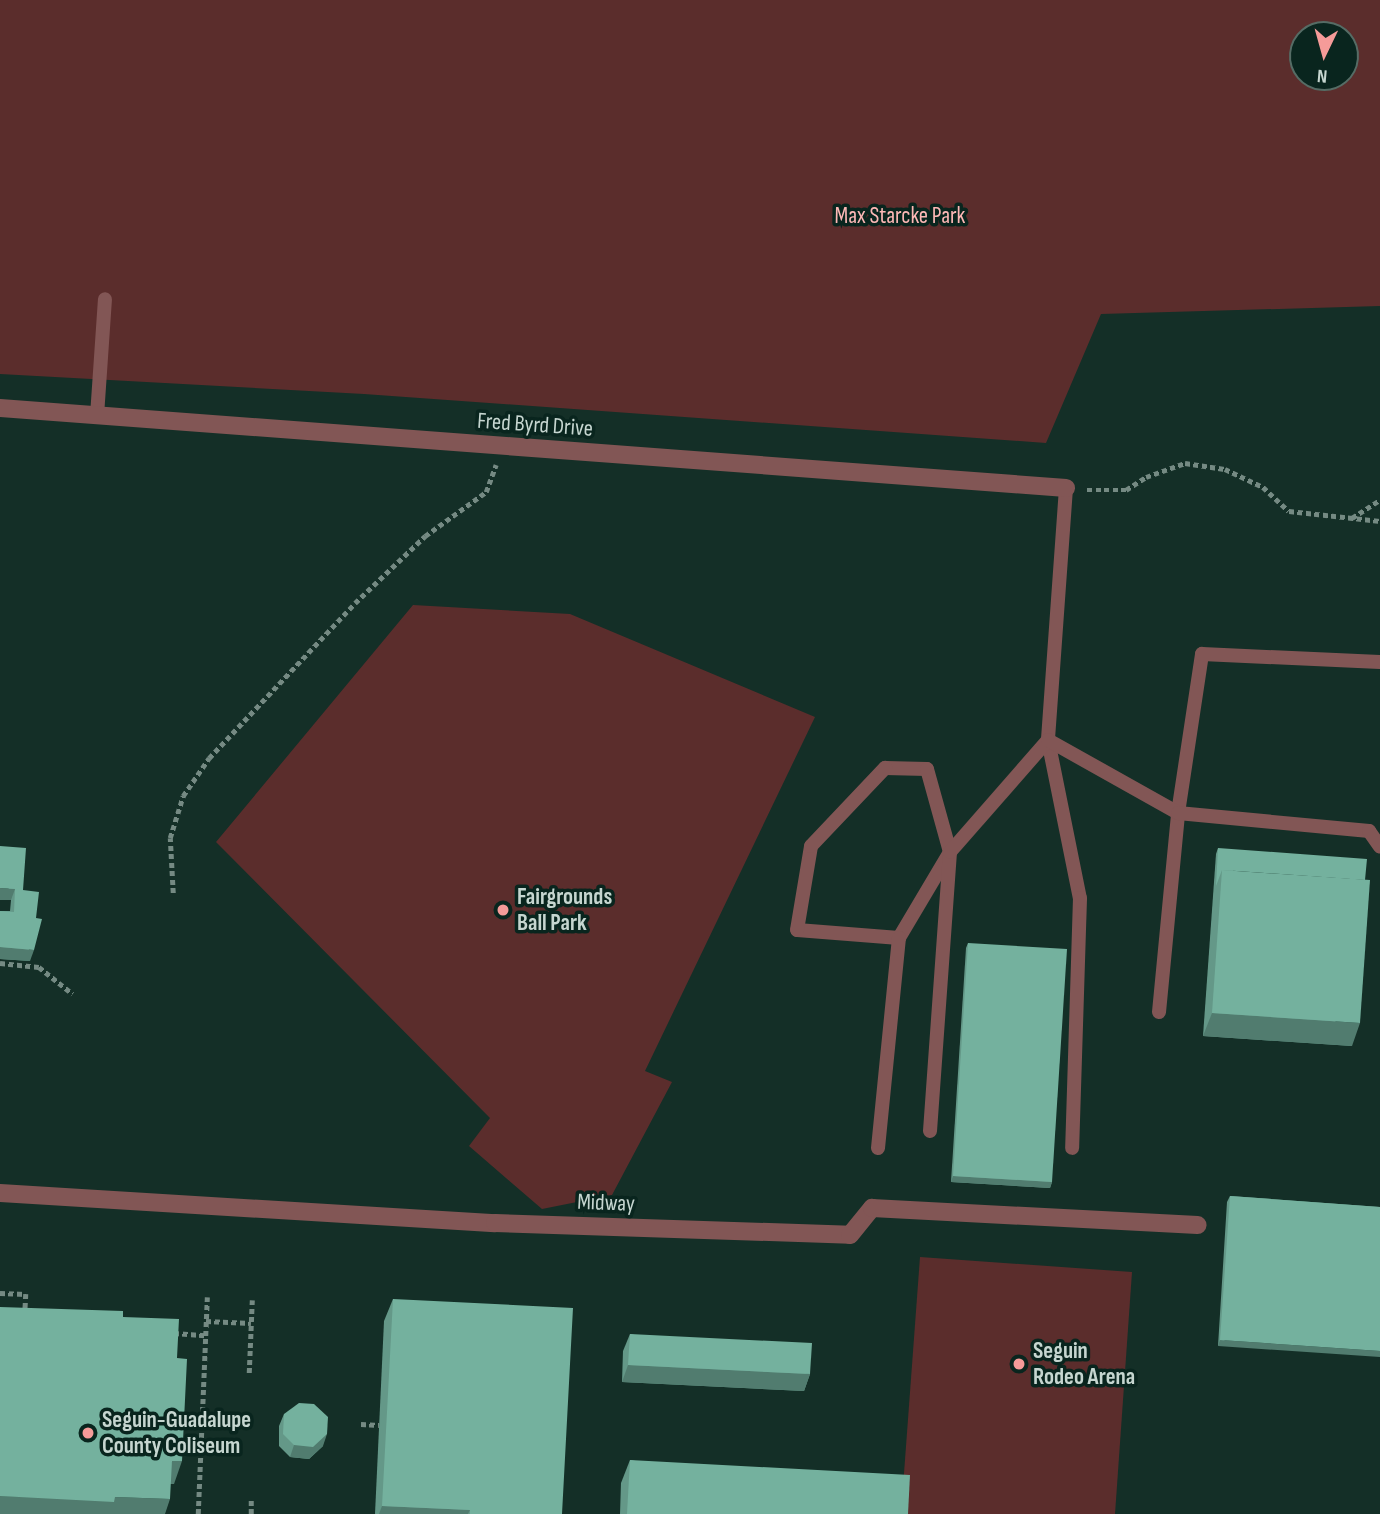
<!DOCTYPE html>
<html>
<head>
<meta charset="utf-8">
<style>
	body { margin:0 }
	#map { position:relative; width:1380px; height:1514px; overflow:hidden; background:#142f27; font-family:"Sofia Sans Condensed",sans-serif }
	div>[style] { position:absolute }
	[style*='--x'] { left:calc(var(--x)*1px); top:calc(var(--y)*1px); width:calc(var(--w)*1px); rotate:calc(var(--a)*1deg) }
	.green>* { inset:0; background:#5b2d2c }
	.path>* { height:4.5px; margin-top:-2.25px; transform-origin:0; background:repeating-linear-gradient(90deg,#758a83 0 5px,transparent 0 8.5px) }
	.lane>* { height:14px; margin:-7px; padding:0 7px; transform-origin:7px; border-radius:7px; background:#825655 }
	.street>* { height:18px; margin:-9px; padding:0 9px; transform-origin:9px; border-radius:9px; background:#825655 }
	.wall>* { inset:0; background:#649888 }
	.shaded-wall>* { inset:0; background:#517c6f }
	.building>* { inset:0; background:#74b19e }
	.dots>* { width:19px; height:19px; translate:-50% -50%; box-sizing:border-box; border:4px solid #09251e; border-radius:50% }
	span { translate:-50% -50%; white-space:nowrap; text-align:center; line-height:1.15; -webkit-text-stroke:7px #09251e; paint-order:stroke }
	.park-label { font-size:23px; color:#fdb8b6 }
	.street-label { font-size:23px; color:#c6d6d0 }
	.poi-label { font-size:23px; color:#c6d6d0; font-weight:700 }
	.left { translate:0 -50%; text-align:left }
	.north { position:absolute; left:1289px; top:21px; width:70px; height:70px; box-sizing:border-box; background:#09251e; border:2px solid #556c65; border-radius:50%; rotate:185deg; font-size:19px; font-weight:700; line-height:28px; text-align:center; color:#c6d6d0 }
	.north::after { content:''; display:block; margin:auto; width:24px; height:32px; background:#f59b99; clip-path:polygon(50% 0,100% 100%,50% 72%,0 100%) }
</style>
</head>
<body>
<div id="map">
	<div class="green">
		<div style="clip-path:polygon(evenodd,0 0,1380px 0,1380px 306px,1101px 314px,1046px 443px,364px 394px,0 374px,0 0,1303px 35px,1345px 35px,1345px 77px,1303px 77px,1303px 35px)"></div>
		<div style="clip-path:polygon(413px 605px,570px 614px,815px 717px,645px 1071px,672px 1082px,612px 1195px,542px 1209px,469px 1146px,490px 1118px,216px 842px)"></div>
		<div style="clip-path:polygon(920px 1257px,1132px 1272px,1115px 1514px,901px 1514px)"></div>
	</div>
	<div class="path">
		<div style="--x:1087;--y:490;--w:39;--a:0"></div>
		<div style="--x:1126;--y:490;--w:24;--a:-33"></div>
		<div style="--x:1146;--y:477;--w:41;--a:-19.7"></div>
		<div style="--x:1185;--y:463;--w:40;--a:8.5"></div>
		<div style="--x:1225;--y:469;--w:42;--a:25.3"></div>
		<div style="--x:1263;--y:487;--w:35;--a:43"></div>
		<div style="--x:1289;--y:511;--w:92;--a:6.3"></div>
		<div style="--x:1352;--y:518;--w:33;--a:-33"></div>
		<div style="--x:173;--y:893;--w:55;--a:-93.1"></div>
		<div style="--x:170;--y:838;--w:44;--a:-72.8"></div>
		<div style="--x:183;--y:796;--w:46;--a:-55.6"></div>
		<div style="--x:209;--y:758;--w:213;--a:-46.7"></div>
		<div style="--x:355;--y:603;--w:97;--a:-43.7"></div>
		<div style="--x:425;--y:536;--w:75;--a:-35.8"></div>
		<div style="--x:486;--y:492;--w:29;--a:-70"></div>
		<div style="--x:0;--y:963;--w:39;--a:6"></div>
		<div style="--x:39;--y:967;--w:43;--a:38.5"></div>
		<div style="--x:0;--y:1293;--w:26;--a:2"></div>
		<div style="--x:26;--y:1294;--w:19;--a:93"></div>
		<div style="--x:206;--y:1321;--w:45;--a:2.5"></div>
		<div style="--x:174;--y:1333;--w:31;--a:4"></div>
		<div style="--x:249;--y:1373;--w:73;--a:-87.6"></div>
		<div style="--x:361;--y:1424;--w:18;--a:3"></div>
		<div style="--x:198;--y:1514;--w:217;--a:-87.6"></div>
		<div style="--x:251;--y:1514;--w:17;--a:-90"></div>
	</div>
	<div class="lane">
		<div style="--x:97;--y:416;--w:117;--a:-86.1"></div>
		<div style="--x:1066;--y:488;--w:253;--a:94.1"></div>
		<div style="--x:1048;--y:740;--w:161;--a:78.6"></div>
		<div style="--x:1080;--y:898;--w:250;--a:91.8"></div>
		<div style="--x:885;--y:768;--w:42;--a:1.4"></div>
		<div style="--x:927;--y:769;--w:86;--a:74.5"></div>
		<div style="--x:950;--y:852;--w:100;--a:120.7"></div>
		<div style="--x:899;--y:938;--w:102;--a:-175.5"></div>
		<div style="--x:797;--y:930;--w:85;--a:-80.5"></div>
		<div style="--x:811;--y:846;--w:108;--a:-46.5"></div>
		<div style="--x:1159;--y:1012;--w:200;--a:-84.5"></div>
		<div style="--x:1178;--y:813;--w:161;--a:-81.4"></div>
		<div style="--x:1202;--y:654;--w:178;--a:2.6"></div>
		<div style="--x:930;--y:1131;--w:280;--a:-85.9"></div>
		<div style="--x:950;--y:852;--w:149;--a:-48.8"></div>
		<div style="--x:1048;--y:740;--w:149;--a:29.3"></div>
		<div style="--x:1178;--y:813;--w:192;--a:5.4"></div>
		<div style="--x:1369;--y:831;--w:19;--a:55"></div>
		<div style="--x:878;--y:1148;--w:211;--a:-84.3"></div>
	</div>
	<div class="street">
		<div style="--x:0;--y:408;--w:1069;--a:4.29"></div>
		<div style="--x:0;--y:1193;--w:496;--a:3.5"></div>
		<div style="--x:495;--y:1223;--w:355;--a:1.9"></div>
		<div style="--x:850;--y:1235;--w:35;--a:-51"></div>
		<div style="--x:872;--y:1208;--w:326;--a:3"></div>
	</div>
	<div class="wall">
		<div style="clip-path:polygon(0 846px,23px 890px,30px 961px,0 959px,0 911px,10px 911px,11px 900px)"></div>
		<div style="clip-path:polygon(1218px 848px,1352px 1046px,1203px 1036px,1216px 854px)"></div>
		<div style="clip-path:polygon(968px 943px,1052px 1182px,1050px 1188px,951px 1182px,966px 948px)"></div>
		<div style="clip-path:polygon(1230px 1196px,1380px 1207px,1218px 1346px,1227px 1202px)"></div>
		<div style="clip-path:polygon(393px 1299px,562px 1514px,375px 1514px,384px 1321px)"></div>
		<div style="clip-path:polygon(630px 1334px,810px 1374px,804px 1391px,622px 1382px,623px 1351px)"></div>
		<div style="clip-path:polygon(284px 1414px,323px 1446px,309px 1459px,290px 1457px,279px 1446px,279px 1426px)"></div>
		<div style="clip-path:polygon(630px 1460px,908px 1514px,620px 1514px,621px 1483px)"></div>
	</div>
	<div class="shaded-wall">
		<div style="clip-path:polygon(0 888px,15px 889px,11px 900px,0 900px)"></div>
		<div style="clip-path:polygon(0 947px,34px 950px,30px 961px,0 959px)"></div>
		<div style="clip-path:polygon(1212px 1013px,1360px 1023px,1352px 1046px,1203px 1036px)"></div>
		<div style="clip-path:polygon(953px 1176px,1052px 1182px,1050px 1188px,951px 1182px)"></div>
		<div style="clip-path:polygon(1220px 1340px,1380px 1351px,1380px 1357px,1218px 1346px)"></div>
		<div style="clip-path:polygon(628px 1365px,810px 1374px,804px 1391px,622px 1382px)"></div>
		<div style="clip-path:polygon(327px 1434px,323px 1446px,309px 1459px,290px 1457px,294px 1445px)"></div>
		<div style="clip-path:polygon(172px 1461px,182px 1461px,174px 1484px,164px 1484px)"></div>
		<div style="clip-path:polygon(0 1496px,115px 1497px,170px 1499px,165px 1514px,0 1514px)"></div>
		<div style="clip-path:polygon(382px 1506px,470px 1510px,468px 1514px,379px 1514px)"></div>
	</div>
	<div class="building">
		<div style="clip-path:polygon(0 846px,26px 848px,23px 890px,39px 892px,36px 918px,42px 919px,34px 950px,0 947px,0 911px,14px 912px,15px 889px,0 888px)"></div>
		<div style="clip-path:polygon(1218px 848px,1367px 859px,1365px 880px,1222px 870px,1216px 886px)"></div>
		<div style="clip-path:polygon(1222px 870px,1370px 880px,1360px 1023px,1212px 1013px)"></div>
		<div style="clip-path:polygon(968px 943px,1067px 949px,1052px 1182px,953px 1176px)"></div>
		<div style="clip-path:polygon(1230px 1196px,1380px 1207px,1380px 1351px,1220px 1340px)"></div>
		<div style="clip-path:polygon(393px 1299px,573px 1308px,562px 1514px,470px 1514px,470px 1510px,382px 1506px)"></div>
		<div style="clip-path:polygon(0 1307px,123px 1311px,123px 1317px,179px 1319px,177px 1358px,187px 1359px,182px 1461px,172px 1461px,170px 1499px,115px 1497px,114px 1502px,0 1496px)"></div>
		<div style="clip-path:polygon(630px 1334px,812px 1343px,810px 1374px,628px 1365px)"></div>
		<div style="clip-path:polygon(299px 1403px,314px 1404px,328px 1417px,327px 1434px,313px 1447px,294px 1445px,283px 1434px,284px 1414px)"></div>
		<div style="clip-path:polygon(630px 1460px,910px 1475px,908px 1514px,627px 1514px)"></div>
	</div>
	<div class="dots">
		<div style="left:503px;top:910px;background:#f59b99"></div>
		<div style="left:1019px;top:1364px;background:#f59b99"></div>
		<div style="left:88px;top:1433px;background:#f59b99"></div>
	</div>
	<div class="park-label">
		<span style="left:900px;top:216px">Max Starcke Park</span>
	</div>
	<div class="street-label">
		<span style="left:535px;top:425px;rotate:4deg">Fred Byrd Drive</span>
		<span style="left:606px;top:1203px;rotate:2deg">Midway</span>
	</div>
	<div class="poi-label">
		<span class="left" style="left:517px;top:910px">Fairgrounds<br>Ball Park</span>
		<span class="left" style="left:1033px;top:1364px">Seguin<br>Rodeo Arena</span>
		<span class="left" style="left:102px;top:1433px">Seguin-Guadalupe<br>County Coliseum</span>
	</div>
	<div class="north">N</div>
</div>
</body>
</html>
